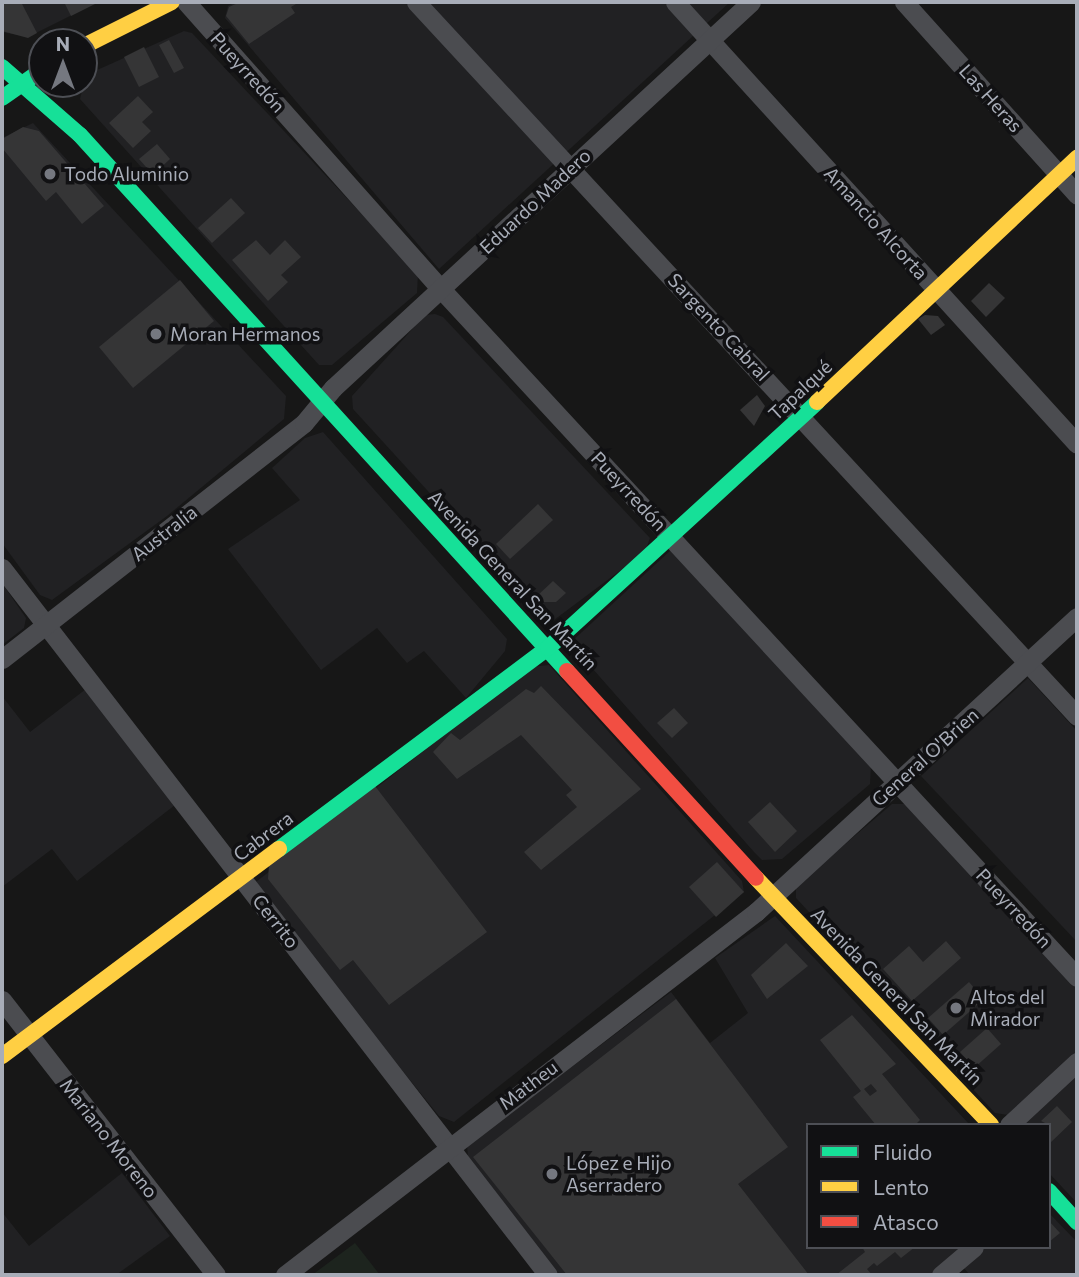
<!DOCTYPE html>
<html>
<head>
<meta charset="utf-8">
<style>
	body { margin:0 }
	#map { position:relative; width:1079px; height:1277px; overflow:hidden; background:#171717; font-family:Commissioner,sans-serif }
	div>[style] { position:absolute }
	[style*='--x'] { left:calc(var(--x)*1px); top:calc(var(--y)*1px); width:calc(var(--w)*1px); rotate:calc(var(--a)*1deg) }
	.built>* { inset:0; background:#212123 }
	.green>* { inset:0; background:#1d241e }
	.building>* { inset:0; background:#353536 }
	.street>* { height:19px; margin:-9.5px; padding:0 9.5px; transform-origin:9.5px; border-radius:9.5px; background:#4b4c50 }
	.fast>* { height:16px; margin:-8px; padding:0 8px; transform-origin:8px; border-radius:8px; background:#16e098 }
	.slow>* { height:16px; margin:-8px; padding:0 8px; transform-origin:8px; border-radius:8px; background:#ffcf43 }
	.jam>* { height:16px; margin:-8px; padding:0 8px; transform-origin:8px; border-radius:8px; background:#f24e42 }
	.dots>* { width:19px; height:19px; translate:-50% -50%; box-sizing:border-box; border:4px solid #111113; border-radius:50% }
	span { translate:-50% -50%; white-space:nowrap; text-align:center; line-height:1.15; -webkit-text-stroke:7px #111113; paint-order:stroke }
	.street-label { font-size:19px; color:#a8adb8 }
	.poi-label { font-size:19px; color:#a8adb8 }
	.left { translate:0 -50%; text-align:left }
	.frame { position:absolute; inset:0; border:4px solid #a8adb8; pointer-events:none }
	.legend { position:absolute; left:806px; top:1123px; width:245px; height:126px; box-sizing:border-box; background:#111113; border:2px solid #4d4f55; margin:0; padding:9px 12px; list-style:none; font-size:21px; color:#a8adb8 }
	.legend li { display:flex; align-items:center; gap:14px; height:35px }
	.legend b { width:35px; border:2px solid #4d4f55 }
	.north { position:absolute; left:28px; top:28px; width:70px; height:70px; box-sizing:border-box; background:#111113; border:2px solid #4d4f55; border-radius:50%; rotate:0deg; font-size:19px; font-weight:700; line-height:28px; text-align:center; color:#a8adb8 }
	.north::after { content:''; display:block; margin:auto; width:24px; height:32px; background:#757880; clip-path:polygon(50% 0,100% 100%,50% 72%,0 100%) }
</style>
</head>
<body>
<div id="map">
	<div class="built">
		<div style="clip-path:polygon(2px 2px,98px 2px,28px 37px,2px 32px)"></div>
		<div style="clip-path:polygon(236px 2px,730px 2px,439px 269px,225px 18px,228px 6px)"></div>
		<div style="clip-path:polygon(184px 31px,192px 33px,418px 274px,417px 293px,332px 365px,319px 365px,80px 99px,86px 75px)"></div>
		<div style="clip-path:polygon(33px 123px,286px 396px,284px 419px,167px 516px,52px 600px,40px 595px,2px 543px,2px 138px)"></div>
		<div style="clip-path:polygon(435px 314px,443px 317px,650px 538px,645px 552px,554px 620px,542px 616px,353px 409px,352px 396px,425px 315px)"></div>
		<div style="clip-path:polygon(323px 432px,507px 639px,505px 651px,466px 698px,424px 651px,407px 663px,377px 628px,321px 670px,228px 549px,300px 500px,272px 468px,305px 438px)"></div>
		<div style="clip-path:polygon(671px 550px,871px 765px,870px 784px,782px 859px,762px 860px,754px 852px,570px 643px)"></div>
		<div style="clip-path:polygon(2px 583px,26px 618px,24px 628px,2px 645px)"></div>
		<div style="clip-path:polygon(549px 665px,742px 881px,744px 892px,454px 1122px,439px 1116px,252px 885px,531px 667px)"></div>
		<div style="clip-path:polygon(1028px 678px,1077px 731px,1077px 942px,921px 776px)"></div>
		<div style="clip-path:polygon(86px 689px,175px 805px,77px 881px,52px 849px,2px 887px,2px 696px,30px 732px)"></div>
		<div style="clip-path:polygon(892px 804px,907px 804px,1077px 983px,1077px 1054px,1008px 1115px,995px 1113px,796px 898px,796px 886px)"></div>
		<div style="clip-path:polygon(775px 916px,970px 1125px,808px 1125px,808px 1247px,964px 1247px,930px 1275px,560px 1275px,468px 1156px,467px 1146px,671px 992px,710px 1043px,748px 1013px,715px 958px)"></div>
		<div style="clip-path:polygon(1077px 1070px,1077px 1203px,1049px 1173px,1049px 1125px,1020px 1125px)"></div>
		<div style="clip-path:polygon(122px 1173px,170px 1236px,116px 1275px,2px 1275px,2px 1212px,29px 1246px)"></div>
		<div style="clip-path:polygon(1049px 1213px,1077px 1242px,1077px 1275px,970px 1275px,961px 1265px,982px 1247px,1049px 1247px)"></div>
	</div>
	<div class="green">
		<div style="clip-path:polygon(355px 1243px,380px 1275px,312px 1275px)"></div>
	</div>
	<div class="building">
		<div style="clip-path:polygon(2px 2px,21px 2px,37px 33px,28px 38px,2px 31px)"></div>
		<div style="clip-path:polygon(64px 2px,99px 2px,71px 16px)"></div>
		<div style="clip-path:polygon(240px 2px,295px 2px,296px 4px,291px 7px,295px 13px,249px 44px,226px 16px,229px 7px)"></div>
		<div style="clip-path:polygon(169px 40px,184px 68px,174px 73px,159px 45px)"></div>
		<div style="clip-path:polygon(144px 47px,159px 77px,139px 87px,124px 57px)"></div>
		<div style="clip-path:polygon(138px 96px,153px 112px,142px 122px,151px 131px,133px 148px,109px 123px)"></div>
		<div style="clip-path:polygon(23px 127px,39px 131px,104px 206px,82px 224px,56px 192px,46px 201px,2px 148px,2px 139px)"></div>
		<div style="clip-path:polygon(157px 144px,170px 159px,153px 175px,139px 159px)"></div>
		<div style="clip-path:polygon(231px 198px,245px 213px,212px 243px,198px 228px)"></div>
		<div style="clip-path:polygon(256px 240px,270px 255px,285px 240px,301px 257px,281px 275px,288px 282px,268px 301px,232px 260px)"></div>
		<div style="clip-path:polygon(180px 280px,214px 321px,133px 388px,99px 347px)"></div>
		<div style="clip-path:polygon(989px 283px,1005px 298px,986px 317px,971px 301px)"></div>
		<div style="clip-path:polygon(925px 315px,938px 316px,945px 325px,931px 335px,918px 319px)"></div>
		<div style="clip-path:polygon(757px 395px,765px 406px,754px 426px,740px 410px)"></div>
		<div style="clip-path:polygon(538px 504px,553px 520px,510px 559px,496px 544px)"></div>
		<div style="clip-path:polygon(553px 581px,566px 593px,556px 602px,542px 602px,537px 596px)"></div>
		<div style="clip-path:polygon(541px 686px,641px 789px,541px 870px,524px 852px,577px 807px,566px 795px,572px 790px,521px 735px,457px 779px,433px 752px,451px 733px,460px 740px,526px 689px,534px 693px)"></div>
		<div style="clip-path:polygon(674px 708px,688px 723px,672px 738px,657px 723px)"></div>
		<div style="clip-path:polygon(375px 786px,487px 932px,389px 1005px,353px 960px,340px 970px,268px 879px,269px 865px)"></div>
		<div style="clip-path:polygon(770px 802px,797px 831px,775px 852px,748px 822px)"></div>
		<div style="clip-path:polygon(717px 862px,744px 892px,716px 917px,689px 887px)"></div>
		<div style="clip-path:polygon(946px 941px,961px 958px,912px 1001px,883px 969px,909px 946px,923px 962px)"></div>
		<div style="clip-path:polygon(786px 943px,808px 966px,767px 999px,751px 975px)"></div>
		<div style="clip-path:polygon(969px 982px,984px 999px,943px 1035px,928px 1018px)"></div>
		<div style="clip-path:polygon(676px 999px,788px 1147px,738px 1184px,809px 1275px,567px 1275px,473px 1157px)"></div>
		<div style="clip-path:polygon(evenodd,852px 1015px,896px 1064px,882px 1074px,920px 1120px,915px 1125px,876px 1125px,853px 1097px,861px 1091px,820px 1040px,852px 1015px,871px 1084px,877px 1091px,870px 1096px,864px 1089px,871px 1084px)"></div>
		<div style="clip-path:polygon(987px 1028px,1001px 1044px,974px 1068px,960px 1052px)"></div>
		<div style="clip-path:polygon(1057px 1106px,1072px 1122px,1049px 1144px,1049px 1125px,1041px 1121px)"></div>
		<div style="clip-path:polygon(1049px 1221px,1060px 1233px,1049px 1242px)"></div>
		<div style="clip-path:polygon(862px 1247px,915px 1247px,901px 1258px,895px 1252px,877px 1266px,874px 1263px,867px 1269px,872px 1275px,836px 1275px,865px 1252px)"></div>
	</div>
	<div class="street">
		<div style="--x:186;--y:2;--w:384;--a:48.4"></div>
		<div style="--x:441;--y:289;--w:937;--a:47.25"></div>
		<div style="--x:416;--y:2;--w:973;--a:47.21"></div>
		<div style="--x:675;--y:2;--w:597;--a:47.71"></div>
		<div style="--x:904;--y:2;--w:259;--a:48.1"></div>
		<div style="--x:2;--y:568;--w:893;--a:52.32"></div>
		<div style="--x:2;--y:659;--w:383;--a:-38"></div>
		<div style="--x:304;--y:423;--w:45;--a:-50.4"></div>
		<div style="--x:333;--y:388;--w:569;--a:-42.72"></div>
		<div style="--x:2;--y:1000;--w:348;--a:52.1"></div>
		<div style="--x:1009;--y:1125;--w:93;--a:-42.8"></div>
		<div style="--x:285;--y:1275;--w:595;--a:-37.62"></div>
		<div style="--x:756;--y:912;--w:436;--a:-42.6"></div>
		<div style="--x:941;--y:1275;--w:43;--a:-40.3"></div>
	</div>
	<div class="fast">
		<div style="--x:2;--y:67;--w:103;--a:41.1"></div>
		<div style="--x:80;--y:135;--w:724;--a:47.74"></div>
		<div style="--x:2;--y:98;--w:49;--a:-35"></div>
		<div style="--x:279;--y:849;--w:336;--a:-36.8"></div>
		<div style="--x:548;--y:648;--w:365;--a:-42.4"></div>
		<div style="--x:1049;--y:1191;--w:42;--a:47.9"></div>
	</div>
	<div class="slow">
		<div style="--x:84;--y:46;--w:98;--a:-26.6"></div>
		<div style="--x:817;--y:402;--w:357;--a:-43.2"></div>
		<div style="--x:756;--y:878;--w:341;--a:46.4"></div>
		<div style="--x:2;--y:1056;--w:346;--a:-36.8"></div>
	</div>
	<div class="jam">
		<div style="--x:567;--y:671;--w:280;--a:47.6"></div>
	</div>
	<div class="dots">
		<div style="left:50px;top:174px;background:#757880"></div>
		<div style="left:156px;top:334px;background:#757880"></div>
		<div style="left:956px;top:1008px;background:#757880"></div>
		<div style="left:552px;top:1174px;background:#757880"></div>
	</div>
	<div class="street-label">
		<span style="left:248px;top:72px;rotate:48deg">Pueyrredón</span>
		<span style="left:991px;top:98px;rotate:48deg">Las Heras</span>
		<span style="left:535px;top:201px;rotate:-43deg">Eduardo Madero</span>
		<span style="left:876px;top:223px;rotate:48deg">Amancio Alcorta</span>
		<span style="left:719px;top:327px;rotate:47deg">Sargento Cabral</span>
		<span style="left:800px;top:390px;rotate:-43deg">Tapalqué</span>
		<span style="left:629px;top:491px;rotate:47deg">Pueyrredón</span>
		<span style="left:164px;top:533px;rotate:-38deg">Australia</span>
		<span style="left:513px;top:580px;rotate:47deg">Avenida General San Martín</span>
		<span style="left:925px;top:757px;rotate:-42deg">General O'Brien</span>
		<span style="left:263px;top:836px;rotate:-37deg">Cabrera</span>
		<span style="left:1014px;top:908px;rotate:47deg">Pueyrredón</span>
		<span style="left:276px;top:921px;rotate:52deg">Cerrito</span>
		<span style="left:897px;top:996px;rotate:46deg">Avenida General San Martín</span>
		<span style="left:528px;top:1085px;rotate:-37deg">Matheu</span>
		<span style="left:109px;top:1138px;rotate:52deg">Mariano Moreno</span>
	</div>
	<div class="poi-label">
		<span class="left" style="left:64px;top:174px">Todo Aluminio</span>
		<span class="left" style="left:170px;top:334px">Moran Hermanos</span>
		<span class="left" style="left:970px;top:1008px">Altos del<br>Mirador</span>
		<span class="left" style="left:566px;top:1174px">López e Hijo<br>Aserradero</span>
	</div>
	<div class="frame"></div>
	<ul class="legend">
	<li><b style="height:9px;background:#16e098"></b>Fluido</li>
	<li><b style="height:9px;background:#ffcf43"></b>Lento</li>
	<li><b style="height:9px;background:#f24e42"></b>Atasco</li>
	</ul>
	<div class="north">N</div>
</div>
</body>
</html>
